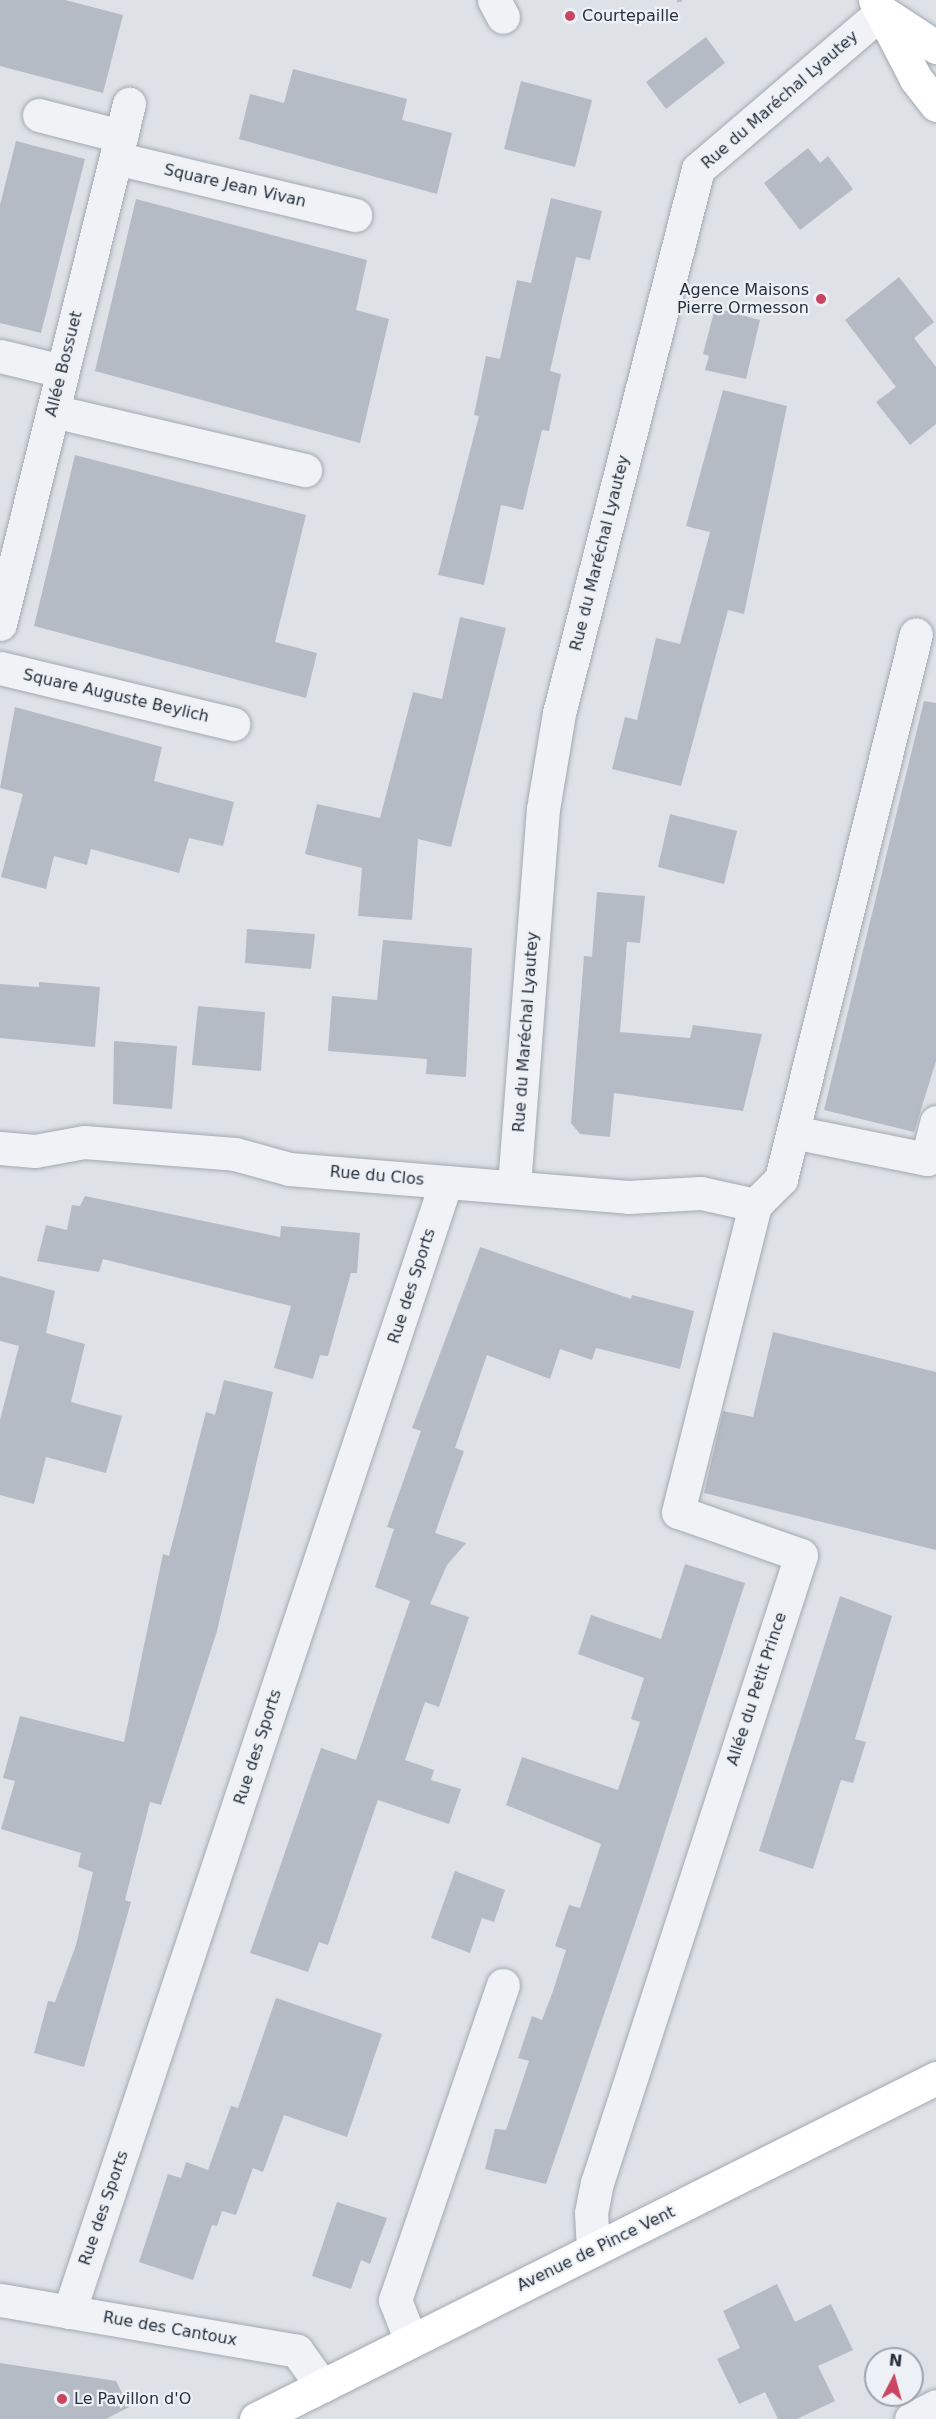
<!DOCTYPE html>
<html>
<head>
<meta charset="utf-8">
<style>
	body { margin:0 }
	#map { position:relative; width:936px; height:2419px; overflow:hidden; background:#dee2e7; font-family:"DejaVu Sans",sans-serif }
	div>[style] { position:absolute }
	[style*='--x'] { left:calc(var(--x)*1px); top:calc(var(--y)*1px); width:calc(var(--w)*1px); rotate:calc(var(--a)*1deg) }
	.building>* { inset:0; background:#b5bbc4 }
	.path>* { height:4px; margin-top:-2px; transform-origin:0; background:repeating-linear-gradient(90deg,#bcc0c5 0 4.5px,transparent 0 9px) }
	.roads { filter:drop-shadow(0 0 2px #a3a9b1) drop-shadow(0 0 2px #a3a9b1) }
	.minor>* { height:33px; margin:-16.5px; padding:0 16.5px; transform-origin:16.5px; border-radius:16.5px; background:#f0f2f5 }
	.major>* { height:33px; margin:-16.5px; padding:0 16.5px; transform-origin:16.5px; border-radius:16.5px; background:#fff }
	.dots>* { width:16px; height:16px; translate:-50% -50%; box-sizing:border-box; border:3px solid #edf1f5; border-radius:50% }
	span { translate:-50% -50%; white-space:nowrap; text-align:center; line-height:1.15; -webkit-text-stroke:4.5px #edf1f5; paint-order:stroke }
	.poi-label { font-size:16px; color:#27313d }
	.left { translate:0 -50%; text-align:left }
	.right { translate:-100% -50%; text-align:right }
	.street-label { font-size:16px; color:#27313d }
	.north { position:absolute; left:864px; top:2347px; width:60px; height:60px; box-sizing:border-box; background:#edf1f5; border:2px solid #9ea4ab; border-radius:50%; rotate:6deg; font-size:16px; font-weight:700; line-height:24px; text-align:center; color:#27313d }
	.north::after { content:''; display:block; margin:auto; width:21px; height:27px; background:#ca4562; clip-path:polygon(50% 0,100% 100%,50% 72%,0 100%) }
</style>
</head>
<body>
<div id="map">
	<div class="building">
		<div style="clip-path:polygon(0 0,65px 0,123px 15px,103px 93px,0 66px)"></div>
		<div style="clip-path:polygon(706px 37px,725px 63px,666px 109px,646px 82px)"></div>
		<div style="clip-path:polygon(293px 69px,407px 99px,402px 120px,452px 133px,437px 194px,239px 139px,250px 94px,284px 103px)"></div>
		<div style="clip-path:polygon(521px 81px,592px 100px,575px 167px,504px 149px)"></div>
		<div style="clip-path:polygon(16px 141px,85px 159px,41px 333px,0 323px,0 205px)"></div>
		<div style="clip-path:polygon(808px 148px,820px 163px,828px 156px,853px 189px,800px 230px,764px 183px)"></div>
		<div style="clip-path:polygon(551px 198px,602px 211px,590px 260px,576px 257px,550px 371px,561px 374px,549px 431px,542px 430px,523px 510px,501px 505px,484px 585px,438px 575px,479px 416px,474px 415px,486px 356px,500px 359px,517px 280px,531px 283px)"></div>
		<div style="clip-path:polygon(136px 199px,367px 260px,356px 310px,389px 319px,360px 443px,95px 371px)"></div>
		<div style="clip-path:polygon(899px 277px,934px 322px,914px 338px,936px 367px,936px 424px,910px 445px,876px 402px,896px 387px,845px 320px)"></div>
		<div style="clip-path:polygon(715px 308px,760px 320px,746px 379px,705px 370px,709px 356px,703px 354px)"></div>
		<div style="clip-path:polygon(723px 390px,787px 406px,744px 614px,728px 610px,681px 786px,612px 769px,625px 717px,637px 720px,656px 638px,680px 644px,710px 532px,686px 526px)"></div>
		<div style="clip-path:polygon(75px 455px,306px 515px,275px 642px,317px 653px,306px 698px,34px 626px)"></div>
		<div style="clip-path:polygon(460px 617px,506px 628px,451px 847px,418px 839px,412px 920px,358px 916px,362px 868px,305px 854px,317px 804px,380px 818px,413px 692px,442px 699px)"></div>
		<div style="clip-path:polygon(924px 701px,936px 703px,936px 1061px,914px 1132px,824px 1110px)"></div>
		<div style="clip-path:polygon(15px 707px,162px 747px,154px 781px,234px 802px,223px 846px,189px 838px,179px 873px,91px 849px,87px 865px,54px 856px,46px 889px,1px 877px,23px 794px,0 788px)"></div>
		<div style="clip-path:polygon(670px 814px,737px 831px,724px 884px,658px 867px)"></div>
		<div style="clip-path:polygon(597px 892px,645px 896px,640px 943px,627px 942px,620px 1032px,690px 1038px,693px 1025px,762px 1034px,743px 1111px,614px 1093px,610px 1137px,580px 1134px,571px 1123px,584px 956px,592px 957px)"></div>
		<div style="clip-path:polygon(247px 929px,315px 934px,311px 969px,245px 963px)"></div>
		<div style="clip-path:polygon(383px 940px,472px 948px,466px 1077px,426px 1074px,427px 1059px,328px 1051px,332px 996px,377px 1000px)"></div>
		<div style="clip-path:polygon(39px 982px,100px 987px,95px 1047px,0 1038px,0 984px,39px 987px)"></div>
		<div style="clip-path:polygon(198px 1006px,265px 1012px,261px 1071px,192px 1065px)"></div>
		<div style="clip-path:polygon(114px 1041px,177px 1046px,172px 1109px,113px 1104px)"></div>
		<div style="clip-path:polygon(85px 1196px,280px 1237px,281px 1226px,360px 1233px,357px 1273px,351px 1273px,328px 1356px,320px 1355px,313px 1379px,274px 1368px,291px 1306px,103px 1259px,99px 1272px,37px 1261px,46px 1225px,67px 1230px,72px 1205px,80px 1206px)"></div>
		<div style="clip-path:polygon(480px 1247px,631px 1299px,632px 1295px,694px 1311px,680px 1369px,596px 1348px,592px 1360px,560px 1349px,550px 1379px,487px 1355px,455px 1448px,464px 1451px,435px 1533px,466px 1543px,447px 1565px,430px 1604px,469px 1617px,439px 1707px,425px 1702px,405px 1760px,434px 1770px,431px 1780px,461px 1789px,449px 1824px,378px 1800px,328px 1945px,319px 1942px,308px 1972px,250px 1953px,321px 1748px,356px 1760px,410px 1601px,375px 1587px,394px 1529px,387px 1527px,421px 1431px,412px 1428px)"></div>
		<div style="clip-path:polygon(0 1276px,55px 1291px,46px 1333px,85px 1344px,71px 1402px,122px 1416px,106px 1473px,46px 1457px,34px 1504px,0 1495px,0 1420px,19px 1346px,0 1341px)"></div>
		<div style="clip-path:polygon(773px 1332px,936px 1372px,936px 1550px,704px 1493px,723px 1411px,753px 1417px)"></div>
		<div style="clip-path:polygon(224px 1380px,273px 1392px,217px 1631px,161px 1805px,150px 1802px,125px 1900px,131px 1902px,84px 2067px,34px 2053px,48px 2001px,55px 2002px,76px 1945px,93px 1872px,78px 1867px,81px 1853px,1px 1829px,15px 1781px,3px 1778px,20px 1716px,124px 1742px,163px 1554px,169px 1556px,206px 1412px,215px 1415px)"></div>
		<div style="clip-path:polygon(685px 1564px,745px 1583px,644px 1897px,546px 2184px,485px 2169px,495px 2129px,506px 2130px,529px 2061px,518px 2058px,532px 2016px,542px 2020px,553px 1991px,566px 1950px,555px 1946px,569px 1905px,580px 1908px,601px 1844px,506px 1805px,522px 1757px,618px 1790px,640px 1722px,631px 1719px,644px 1678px,578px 1654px,591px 1615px,661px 1639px)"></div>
		<div style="clip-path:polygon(840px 1596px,892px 1616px,855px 1739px,866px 1742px,853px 1783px,841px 1780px,813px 1869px,759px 1851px)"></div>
		<div style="clip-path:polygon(455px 1871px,505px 1890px,494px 1922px,482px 1918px,470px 1953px,431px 1938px)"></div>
		<div style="clip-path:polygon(276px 1998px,382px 2034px,347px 2137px,284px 2115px,263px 2172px,253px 2168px,236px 2215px,222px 2211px,217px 2226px,212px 2225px,193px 2280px,139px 2262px,168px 2174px,181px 2178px,186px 2162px,208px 2170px,231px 2106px,238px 2108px)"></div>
		<div style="clip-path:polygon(337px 2202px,387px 2218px,370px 2264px,361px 2260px,351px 2289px,312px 2276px)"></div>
		<div style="clip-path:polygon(777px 2284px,795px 2322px,831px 2304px,853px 2350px,818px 2366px,835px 2401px,797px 2419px,778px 2419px,765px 2392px,739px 2404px,717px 2359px,740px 2348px,723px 2311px)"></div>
		<div style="clip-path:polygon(0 2363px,116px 2381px,129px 2407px,106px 2419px,0 2419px)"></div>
	</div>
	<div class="path">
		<div style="--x:677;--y:0;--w:6;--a:0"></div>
	</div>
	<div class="roads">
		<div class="minor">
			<div style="--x:494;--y:0;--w:19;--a:62"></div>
			<div style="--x:39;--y:115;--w:85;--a:14.4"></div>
			<div style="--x:116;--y:158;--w:246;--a:13.4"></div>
			<div style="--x:0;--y:356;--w:64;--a:13.6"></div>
			<div style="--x:53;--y:411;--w:259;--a:13.2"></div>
			<div style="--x:0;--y:624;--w:536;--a:-76.07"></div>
			<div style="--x:0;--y:668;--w:240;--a:13.5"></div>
			<div style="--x:793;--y:1132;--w:137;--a:11.4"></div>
			<div style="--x:927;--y:1159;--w:38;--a:-76"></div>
			<div style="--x:0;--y:1148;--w:35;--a:5"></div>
			<div style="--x:35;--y:1151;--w:50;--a:-10.4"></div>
			<div style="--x:84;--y:1142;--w:151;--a:4.5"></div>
			<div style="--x:235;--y:1154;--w:56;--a:15.5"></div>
			<div style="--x:289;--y:1169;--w:340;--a:4.7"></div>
			<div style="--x:628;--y:1197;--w:73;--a:-3.1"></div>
			<div style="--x:701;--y:1193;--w:55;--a:12.5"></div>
			<div style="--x:514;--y:1185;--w:377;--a:-85.6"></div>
			<div style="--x:543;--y:809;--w:97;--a:-80.5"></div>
			<div style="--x:559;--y:713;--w:561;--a:-75.67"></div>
			<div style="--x:698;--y:169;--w:242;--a:-40.5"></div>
			<div style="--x:755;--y:1205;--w:37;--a:-45"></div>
			<div style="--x:781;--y:1179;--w:561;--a:-76.09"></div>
			<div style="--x:593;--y:2250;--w:37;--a:-93"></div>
			<div style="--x:591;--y:2213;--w:31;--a:-79"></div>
			<div style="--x:597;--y:2183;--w:660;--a:-72"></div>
			<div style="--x:801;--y:1555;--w:130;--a:-160.7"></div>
			<div style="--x:678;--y:1512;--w:317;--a:-75.9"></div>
			<div style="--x:0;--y:2300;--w:301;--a:9.7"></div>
			<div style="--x:297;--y:2351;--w:43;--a:54.5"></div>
			<div style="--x:69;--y:2312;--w:1191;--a:-71.55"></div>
			<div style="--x:411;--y:2341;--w:44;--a:-111.3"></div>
			<div style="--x:395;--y:2300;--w:333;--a:-71.1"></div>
			<div style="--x:911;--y:2419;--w:28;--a:-27"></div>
		</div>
		<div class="major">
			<div style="--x:875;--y:0;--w:89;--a:62.6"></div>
			<div style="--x:916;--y:79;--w:33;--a:52"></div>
			<div style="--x:884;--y:13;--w:62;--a:33.2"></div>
			<div style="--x:256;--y:2419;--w:761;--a:-26.63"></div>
		</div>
	</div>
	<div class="dots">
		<div style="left:570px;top:16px;background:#ca4562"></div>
		<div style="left:821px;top:299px;background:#ca4562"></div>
		<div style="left:62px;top:2399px;background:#ca4562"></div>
	</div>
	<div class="poi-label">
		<span class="left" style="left:582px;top:16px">Courtepaille</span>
		<span class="right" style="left:809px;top:299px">Agence Maisons<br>Pierre Ormesson</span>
		<span class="left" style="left:74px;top:2399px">Le Pavillon d'O</span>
	</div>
	<div class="street-label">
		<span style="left:780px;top:100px;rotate:-41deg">Rue du Maréchal Lyautey</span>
		<span style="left:235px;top:186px;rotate:13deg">Square Jean Vivan</span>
		<span style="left:64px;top:364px;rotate:-76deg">Allée Bossuet</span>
		<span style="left:600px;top:553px;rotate:-76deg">Rue du Maréchal Lyautey</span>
		<span style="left:116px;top:696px;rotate:13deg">Square Auguste Beylich</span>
		<span style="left:526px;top:1032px;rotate:-86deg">Rue du Maréchal Lyautey</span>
		<span style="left:377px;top:1176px;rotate:5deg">Rue du Clos</span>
		<span style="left:412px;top:1286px;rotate:-72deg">Rue des Sports</span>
		<span style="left:757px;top:1689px;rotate:-72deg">Allée du Petit Prince</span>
		<span style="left:258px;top:1747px;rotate:-72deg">Rue des Sports</span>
		<span style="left:104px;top:2208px;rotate:-71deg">Rue des Sports</span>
		<span style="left:596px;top:2249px;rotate:-26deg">Avenue de Pince Vent</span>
		<span style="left:170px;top:2329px;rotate:10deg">Rue des Cantoux</span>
	</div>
	<div class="north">N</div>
</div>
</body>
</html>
